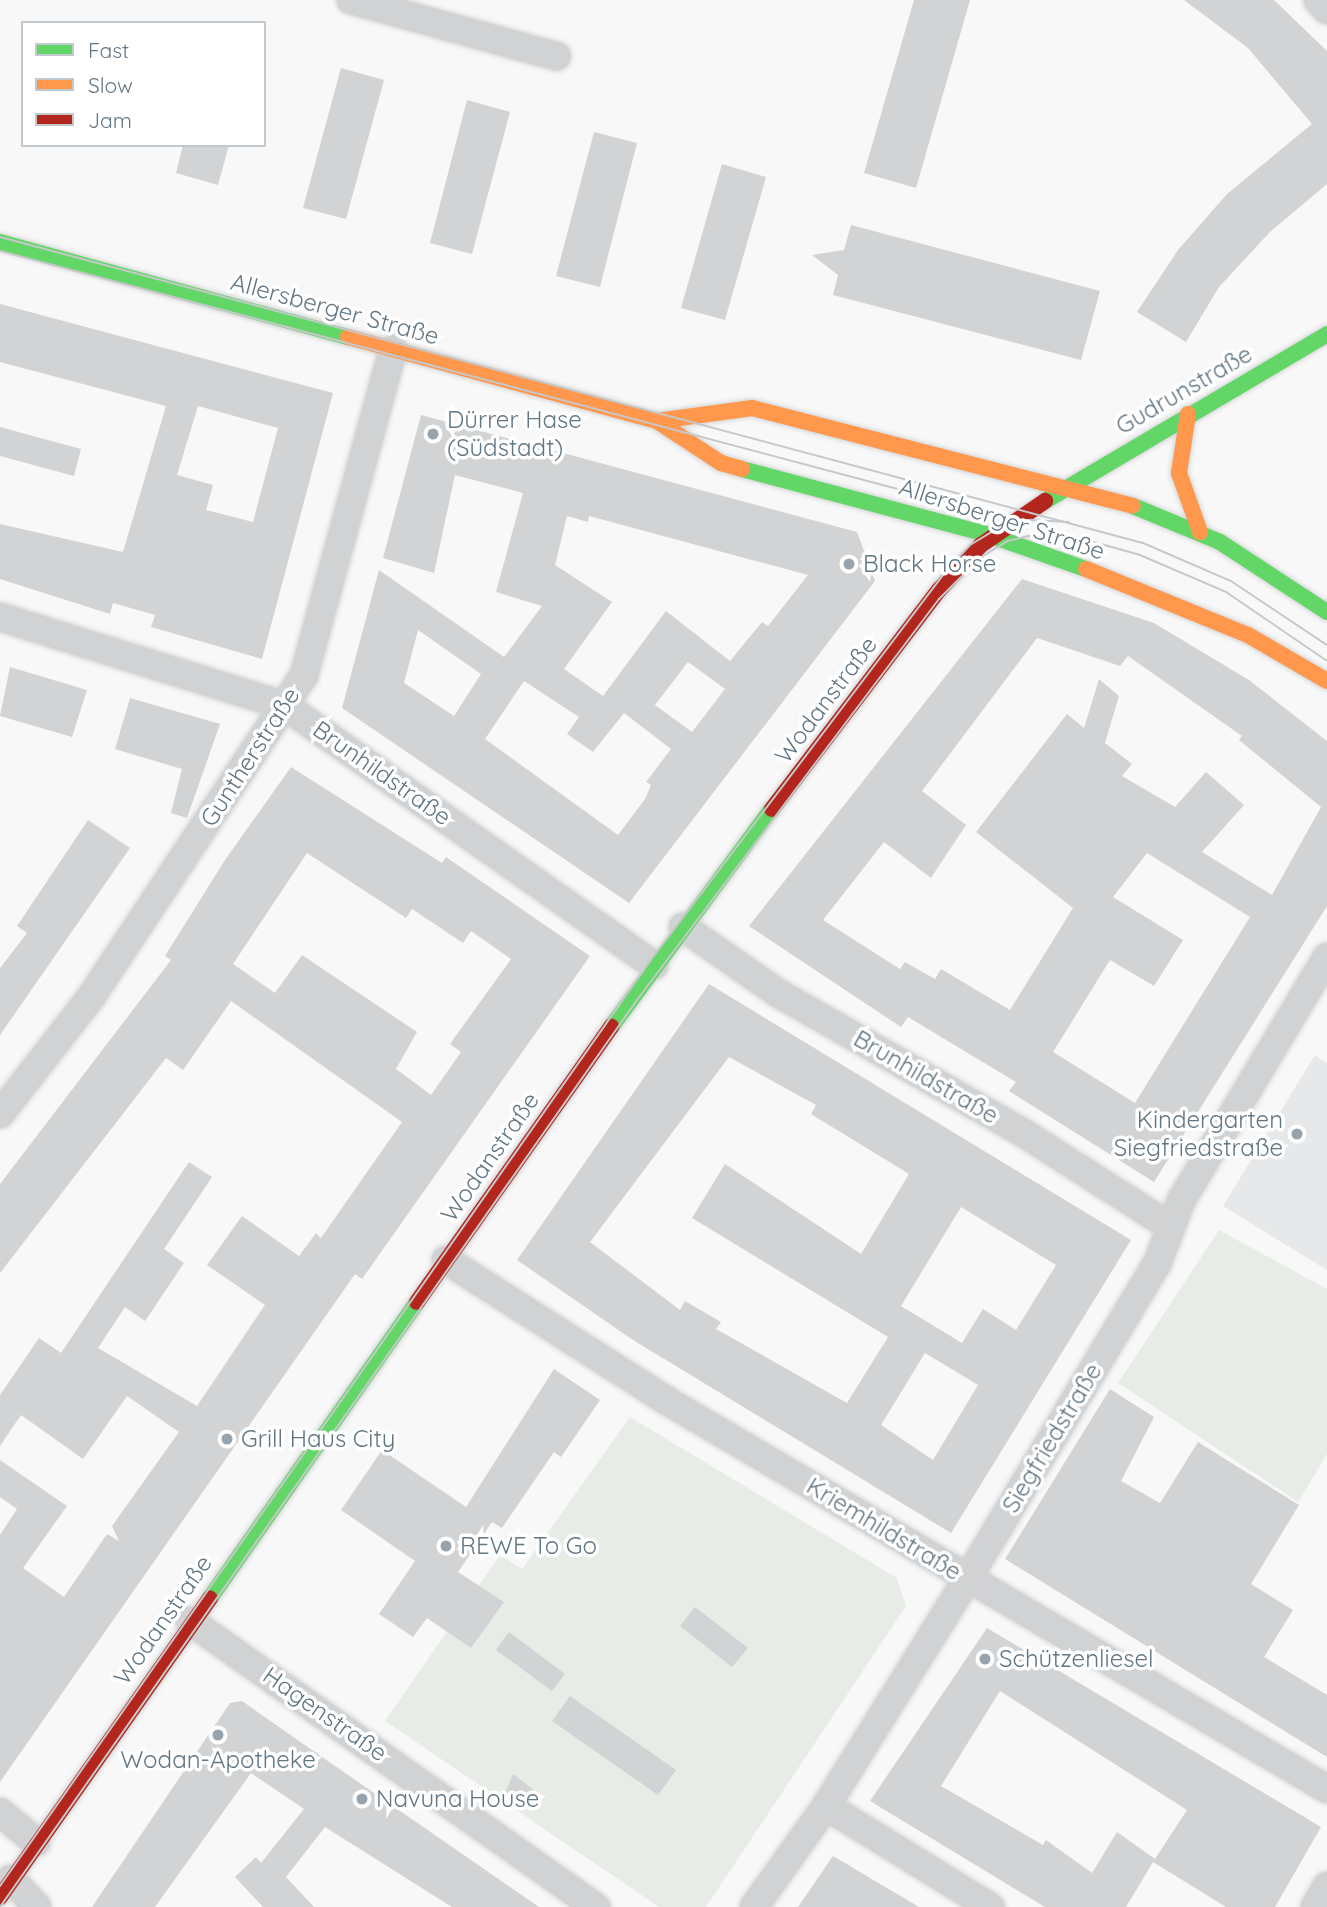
<!DOCTYPE html>
<html>
<head>
<meta charset="utf-8">
<style>
	body { margin:0 }
	#map { position:relative; width:1327px; height:1907px; overflow:hidden; background:#f8f8f8; font-family:Quicksand,sans-serif }
	div>[style] { position:absolute }
	[style*='--x'] { left:calc(var(--x)*1px); top:calc(var(--y)*1px); width:calc(var(--w)*1px); rotate:calc(var(--a)*1deg) }
	.built>* { inset:0; background:#e7e8e9 }
	.green>* { inset:0; background:#e8ece6 }
	.building>* { inset:0; background:#d2d3d4 }
	.roads { filter:drop-shadow(0 0 2px #d5d6d7) drop-shadow(0 0 2px #d5d6d7) }
	.street>* { height:28px; margin:-14px; padding:0 14px; transform-origin:14px; border-radius:14px; background:#d1d2d3 }
	.fast>* { height:16px; margin:-8px; padding:0 8px; transform-origin:8px; border-radius:8px; background:#63d668 }
	.slow>* { height:16px; margin:-8px; padding:0 8px; transform-origin:8px; border-radius:8px; background:#ff974d }
	.jam>* { height:16px; margin:-8px; padding:0 8px; transform-origin:8px; border-radius:8px; background:#b3261e }
	.tram>* { height:2px; margin:-1px; padding:0 1px; transform-origin:1px; border-radius:1px; background:#c6c8c9 }
	.dots>* { width:19px; height:19px; translate:-50% -50%; box-sizing:border-box; border:4px solid #fff; border-radius:50% }
	span { translate:-50% -50%; white-space:nowrap; text-align:center; line-height:1.15; -webkit-text-stroke:7px #fff; paint-order:stroke }
	.street-label { font-size:24px; color:#637684 }
	.poi-label { font-size:24px; color:#637684 }
	.left { translate:0 -50%; text-align:left }
	.right { translate:-100% -50%; text-align:right }
	.legend { position:absolute; left:21px; top:21px; width:245px; height:126px; box-sizing:border-box; background:#fff; border:2px solid #c1c8ce; margin:0; padding:9px 12px; list-style:none; font-size:21px; color:#637684 }
	.legend li { display:flex; align-items:center; gap:14px; height:35px }
	.legend b { width:35px; border:2px solid #c1c8ce }
</style>
</head>
<body>
<div id="map">
	<div class="built">
		<div style="clip-path:polygon(1315px 1055px,1327px 1063px,1327px 1270px,1223px 1206px)"></div>
	</div>
	<div class="green">
		<div style="clip-path:polygon(1219px 1230px,1327px 1289px,1327px 1454px,1298px 1502px,1118px 1383px)"></div>
		<div style="clip-path:polygon(630px 1417px,897px 1578px,906px 1606px,706px 1907px,659px 1907px,385px 1721px,500px 1555px,522px 1569px)"></div>
	</div>
	<div class="building">
		<div style="clip-path:polygon(914px 0,970px 0,916px 188px,864px 173px)"></div>
		<div style="clip-path:polygon(1184px 0,1274px 0,1327px 51px,1327px 184px,1270px 232px,1219px 287px,1186px 342px,1137px 312px,1178px 250px,1227px 194px,1312px 124px,1248px 48px)"></div>
		<div style="clip-path:polygon(341px 68px,384px 80px,346px 219px,303px 208px)"></div>
		<div style="clip-path:polygon(467px 100px,510px 112px,472px 254px,430px 243px)"></div>
		<div style="clip-path:polygon(594px 132px,637px 143px,600px 287px,556px 276px)"></div>
		<div style="clip-path:polygon(183px 145px,229px 145px,218px 185px,176px 173px)"></div>
		<div style="clip-path:polygon(722px 164px,766px 177px,725px 320px,681px 308px)"></div>
		<div style="clip-path:polygon(851px 225px,1100px 291px,1081px 360px,833px 295px,838px 275px,812px 255px,844px 250px)"></div>
		<div style="clip-path:polygon(evenodd,0 304px,333px 393px,262px 659px,151px 627px,155px 615px,113px 603px,110px 614px,0 579px,0 524px,123px 552px,166px 406px,0 362px,0 304px,198px 406px,278px 428px,253px 522px,206px 510px,213px 485px,177px 475px,198px 406px)"></div>
		<div style="clip-path:polygon(evenodd,421px 415px,857px 532px,875px 581px,629px 903px,342px 708px,379px 570px,504px 657px,542px 606px,496px 592px,523px 493px,455px 475px,434px 573px,383px 558px,421px 415px,567px 516px,588px 522px,589px 516px,808px 575px,768px 626px,762px 622px,730px 661px,666px 611px,603px 696px,564px 669px,612px 602px,555px 565px,567px 516px,421px 415px,418px 630px,481px 674px,454px 716px,404px 683px,418px 630px,421px 415px,688px 662px,725px 689px,692px 732px,655px 705px,688px 662px,421px 415px,524px 681px,579px 717px,567px 734px,593px 752px,624px 713px,671px 749px,646px 782px,651px 785px,645px 799px,618px 835px,485px 739px,524px 681px)"></div>
		<div style="clip-path:polygon(0 427px,81px 449px,74px 476px,0 456px)"></div>
		<div style="clip-path:polygon(evenodd,1022px 579px,1154px 623px,1249px 680px,1327px 741px,1327px 906px,1154px 1182px,1009px 1091px,1016px 1082px,908px 1017px,901px 1027px,749px 926px,1022px 579px,1037px 638px,1120px 666px,1128px 656px,1242px 736px,1239px 740px,1321px 807px,1272px 895px,1202px 852px,1244px 805px,1206px 772px,1175px 807px,1122px 776px,1132px 764px,1105px 743px,1119px 696px,1099px 679px,1084px 728px,1067px 714px,976px 832px,1073px 908px,1010px 1010px,941px 969px,935px 979px,905px 962px,900px 969px,823px 920px,884px 842px,931px 878px,966px 825px,922px 791px,1037px 638px,1022px 579px,1147px 853px,1250px 917px,1135px 1103px,1053px 1052px,1110px 960px,1154px 986px,1183px 940px,1113px 897px,1147px 853px)"></div>
		<div style="clip-path:polygon(10px 667px,87px 690px,72px 737px,0 716px)"></div>
		<div style="clip-path:polygon(130px 698px,220px 724px,187px 818px,171px 813px,182px 769px,115px 749px)"></div>
		<div style="clip-path:polygon(evenodd,291px 767px,442px 863px,446px 857px,590px 956px,362px 1279px,355px 1274px,0 1782px,0 1535px,17px 1509px,0 1497px,0 1460px,67px 1506px,23px 1568px,64px 1597px,107px 1534px,119px 1541px,112px 1526px,179px 1432px,127px 1396px,83px 1459px,21px 1415px,0 1446px,0 1395px,39px 1338px,61px 1353px,189px 1162px,212px 1177px,164px 1249px,184px 1263px,145px 1321px,125px 1307px,98px 1348px,197px 1406px,265px 1305px,207px 1265px,242px 1216px,299px 1256px,316px 1233px,321px 1238px,402px 1122px,231px 1001px,183px 1070px,166px 1058px,0 1273px,0 1184px,171px 960px,165px 956px,225px 860px,291px 767px,307px 853px,406px 918px,412px 909px,463px 943px,471px 931px,511px 959px,450px 1044px,461px 1052px,431px 1095px,396px 1069px,417px 1032px,302px 955px,275px 993px,233px 964px,307px 853px)"></div>
		<div style="clip-path:polygon(88px 820px,130px 848px,0 1035px,0 968px,27px 933px,17px 926px)"></div>
		<div style="clip-path:polygon(evenodd,709px 984px,1131px 1240px,951px 1533px,633px 1340px,517px 1260px,709px 984px,729px 1057px,816px 1105px,811px 1114px,909px 1174px,861px 1254px,725px 1164px,692px 1218px,888px 1337px,847px 1403px,716px 1329px,721px 1322px,685px 1301px,680px 1310px,590px 1242px,729px 1057px,709px 984px,961px 1207px,1056px 1265px,1016px 1330px,983px 1309px,962px 1343px,901px 1306px,961px 1207px,709px 984px,925px 1353px,978px 1385px,933px 1460px,881px 1425px,925px 1353px)"></div>
		<div style="clip-path:polygon(554px 1369px,600px 1400px,561px 1457px,554px 1452px,502px 1528px,492px 1522px,458px 1572px,504px 1602px,471px 1648px,427px 1618px,413px 1637px,379px 1614px,415px 1561px,341px 1510px,382px 1450px,466px 1507px)"></div>
		<div style="clip-path:polygon(1110px 1389px,1154px 1417px,1121px 1481px,1160px 1503px,1198px 1442px,1299px 1505px,1251px 1584px,1293px 1610px,1264px 1657px,1327px 1695px,1327px 1757px,1005px 1559px)"></div>
		<div style="clip-path:polygon(695px 1607px,748px 1648px,732px 1667px,680px 1626px)"></div>
		<div style="clip-path:polygon(evenodd,987px 1628px,1321px 1827px,1275px 1907px,1226px 1907px,1153px 1862px,1126px 1907px,1045px 1907px,870px 1801px,987px 1628px,1000px 1691px,1187px 1810px,1155px 1859px,1117px 1832px,1092px 1873px,1046px 1840px,1043px 1845px,941px 1786px,1000px 1691px)"></div>
		<div style="clip-path:polygon(509px 1632px,565px 1674px,552px 1691px,496px 1650px)"></div>
		<div style="clip-path:polygon(570px 1696px,676px 1770px,658px 1795px,552px 1721px)"></div>
		<div style="clip-path:polygon(242px 1701px,299px 1741px,539px 1907px,452px 1907px,325px 1827px,286px 1877px,314px 1907px,263px 1907px,235px 1877px,256px 1857px,261px 1863px,304px 1809px,251px 1773px,155px 1907px,92px 1907px,230px 1703px)"></div>
		<div style="clip-path:polygon(513px 1774px,534px 1790px,520px 1808px,504px 1796px)"></div>
		<div style="clip-path:polygon(833px 1856px,919px 1907px,798px 1907px)"></div>
	</div>
	<div class="roads">
		<div class="street">
			<div style="--x:351;--y:0;--w:213;--a:15.3"></div>
			<div style="--x:1318;--y:0;--w:13;--a:48"></div>
			<div style="--x:0;--y:617;--w:299;--a:17.3"></div>
			<div style="--x:285;--y:706;--w:451;--a:35.1"></div>
			<div style="--x:683;--y:927;--w:116;--a:34.8"></div>
			<div style="--x:778;--y:993;--w:284;--a:29.7"></div>
			<div style="--x:1025;--y:1134;--w:173;--a:32.5"></div>
			<div style="--x:0;--y:1114;--w:148;--a:-52.1"></div>
			<div style="--x:91;--y:997;--w:386;--a:-56.5"></div>
			<div style="--x:304;--y:675;--w:338;--a:-74.7"></div>
			<div style="--x:446;--y:1260;--w:264;--a:32.5"></div>
			<div style="--x:669;--y:1402;--w:763;--a:30.46"></div>
			<div style="--x:190;--y:1621;--w:497;--a:35.2"></div>
			<div style="--x:826;--y:1806;--w:193;--a:31.6"></div>
			<div style="--x:0;--y:1812;--w:47;--a:39.8"></div>
			<div style="--x:11;--y:1879;--w:38;--a:47"></div>
			<div style="--x:754;--y:1907;--w:124;--a:-54.5"></div>
			<div style="--x:826;--y:1806;--w:269;--a:-58.1"></div>
			<div style="--x:968;--y:1578;--w:366;--a:-59"></div>
			<div style="--x:1157;--y:1264;--w:67;--a:-69.1"></div>
			<div style="--x:1181;--y:1201;--w:284;--a:-59.1"></div>
			<div style="--x:1315;--y:1907;--w:24;--a:-60"></div>
		</div>
		<div class="fast">
			<div style="--x:0;--y:242;--w:361;--a:15.3"></div>
			<div style="--x:742;--y:469;--w:253;--a:14.9"></div>
			<div style="--x:986;--y:534;--w:106;--a:19.3"></div>
			<div style="--x:1045;--y:501;--w:328;--a:-30.6"></div>
			<div style="--x:1133;--y:506;--w:94;--a:22.5"></div>
			<div style="--x:1220;--y:542;--w:128;--a:33.2"></div>
			<div style="--x:611;--y:1027;--w:271;--a:-53.6"></div>
			<div style="--x:210;--y:1598;--w:361;--a:-55"></div>
		</div>
		<div class="slow">
			<div style="--x:348;--y:337;--w:320;--a:15.2"></div>
			<div style="--x:657;--y:421;--w:77;--a:33.3"></div>
			<div style="--x:721;--y:463;--w:22;--a:16"></div>
			<div style="--x:1188;--y:414;--w:60;--a:98.7"></div>
			<div style="--x:1179;--y:473;--w:63;--a:70.4"></div>
			<div style="--x:657;--y:421;--w:96;--a:-7.8"></div>
			<div style="--x:752;--y:408;--w:393;--a:14.4"></div>
			<div style="--x:1086;--y:569;--w:175;--a:22.2"></div>
			<div style="--x:1248;--y:635;--w:91;--a:30.2"></div>
		</div>
		<div class="jam">
			<div style="--x:772;--y:809;--w:275;--a:-52.7"></div>
			<div style="--x:939;--y:590;--w:62;--a:-47"></div>
			<div style="--x:981;--y:545;--w:78;--a:-34.5"></div>
			<div style="--x:417;--y:1302;--w:337;--a:-54.8"></div>
			<div style="--x:0;--y:1897;--w:365;--a:-54.9"></div>
		</div>
	</div>
	<div class="tram">
		<div style="--x:0;--y:237;--w:1183;--a:14.99"></div>
		<div style="--x:1143;--y:543;--w:96;--a:23.4"></div>
		<div style="--x:1231;--y:581;--w:115;--a:33.7"></div>
		<div style="--x:0;--y:251;--w:1053;--a:14.85"></div>
		<div style="--x:1069;--y:535;--w:74;--a:15.7"></div>
		<div style="--x:1140;--y:555;--w:94;--a:23.3"></div>
		<div style="--x:1226;--y:592;--w:122;--a:34.3"></div>
		<div style="--x:0;--y:1886;--w:1131;--a:-54.9"></div>
		<div style="--x:650;--y:961;--w:487;--a:-52.8"></div>
		<div style="--x:944;--y:573;--w:38;--a:-47"></div>
		<div style="--x:970;--y:545;--w:37;--a:-31"></div>
		<div style="--x:1002;--y:526;--w:30;--a:-12"></div>
		<div style="--x:1031;--y:520;--w:38;--a:3"></div>
		<div style="--x:0;--y:1907;--w:1108;--a:-54.92"></div>
		<div style="--x:637;--y:1000;--w:502;--a:-53.02"></div>
		<div style="--x:939;--y:599;--w:58;--a:-45"></div>
		<div style="--x:980;--y:558;--w:32;--a:-32"></div>
		<div style="--x:1007;--y:541;--w:32;--a:-13"></div>
		<div style="--x:1038;--y:534;--w:40;--a:4.3"></div>
	</div>
	<div class="dots">
		<div style="left:433px;top:434px;background:#97a4ad"></div>
		<div style="left:849px;top:564px;background:#97a4ad"></div>
		<div style="left:1297px;top:1134px;background:#97a4ad"></div>
		<div style="left:227px;top:1439px;background:#97a4ad"></div>
		<div style="left:446px;top:1546px;background:#97a4ad"></div>
		<div style="left:985px;top:1659px;background:#97a4ad"></div>
		<div style="left:218px;top:1735px;background:#97a4ad"></div>
		<div style="left:362px;top:1799px;background:#97a4ad"></div>
	</div>
	<div class="street-label">
		<span style="left:335px;top:309px;rotate:15deg">Allersberger Straße</span>
		<span style="left:1184px;top:390px;rotate:-30deg">Gudrunstraße</span>
		<span style="left:1002px;top:519px;rotate:18deg">Allersberger Straße</span>
		<span style="left:826px;top:700px;rotate:-53deg">Wodanstraße</span>
		<span style="left:250px;top:757px;rotate:-57deg">Guntherstraße</span>
		<span style="left:382px;top:773px;rotate:35deg">Brunhildstraße</span>
		<span style="left:926px;top:1077px;rotate:30deg">Brunhildstraße</span>
		<span style="left:490px;top:1157px;rotate:-55deg">Wodanstraße</span>
		<span style="left:1052px;top:1438px;rotate:-59deg">Siegfriedstraße</span>
		<span style="left:884px;top:1529px;rotate:31deg">Kriemhildstraße</span>
		<span style="left:163px;top:1620px;rotate:-55deg">Wodanstraße</span>
		<span style="left:325px;top:1714px;rotate:35deg">Hagenstraße</span>
	</div>
	<div class="poi-label">
		<span class="left" style="left:447px;top:434px">Dürrer Hase<br>(Südstadt)</span>
		<span class="left" style="left:863px;top:564px">Black Horse</span>
		<span class="right" style="left:1283px;top:1134px">Kindergarten<br>Siegfriedstraße</span>
		<span class="left" style="left:241px;top:1439px">Grill Haus City</span>
		<span class="left" style="left:460px;top:1546px">REWE To Go</span>
		<span class="left" style="left:999px;top:1659px">Schützenliesel</span>
		<span style="left:218px;top:1760px">Wodan-Apotheke</span>
		<span class="left" style="left:376px;top:1799px">Navuna House</span>
	</div>
	<ul class="legend">
	<li><b style="height:9px;background:#63d668"></b>Fast</li>
	<li><b style="height:9px;background:#ff974d"></b>Slow</li>
	<li><b style="height:9px;background:#b3261e"></b>Jam</li>
	</ul>
</div>
</body>
</html>
